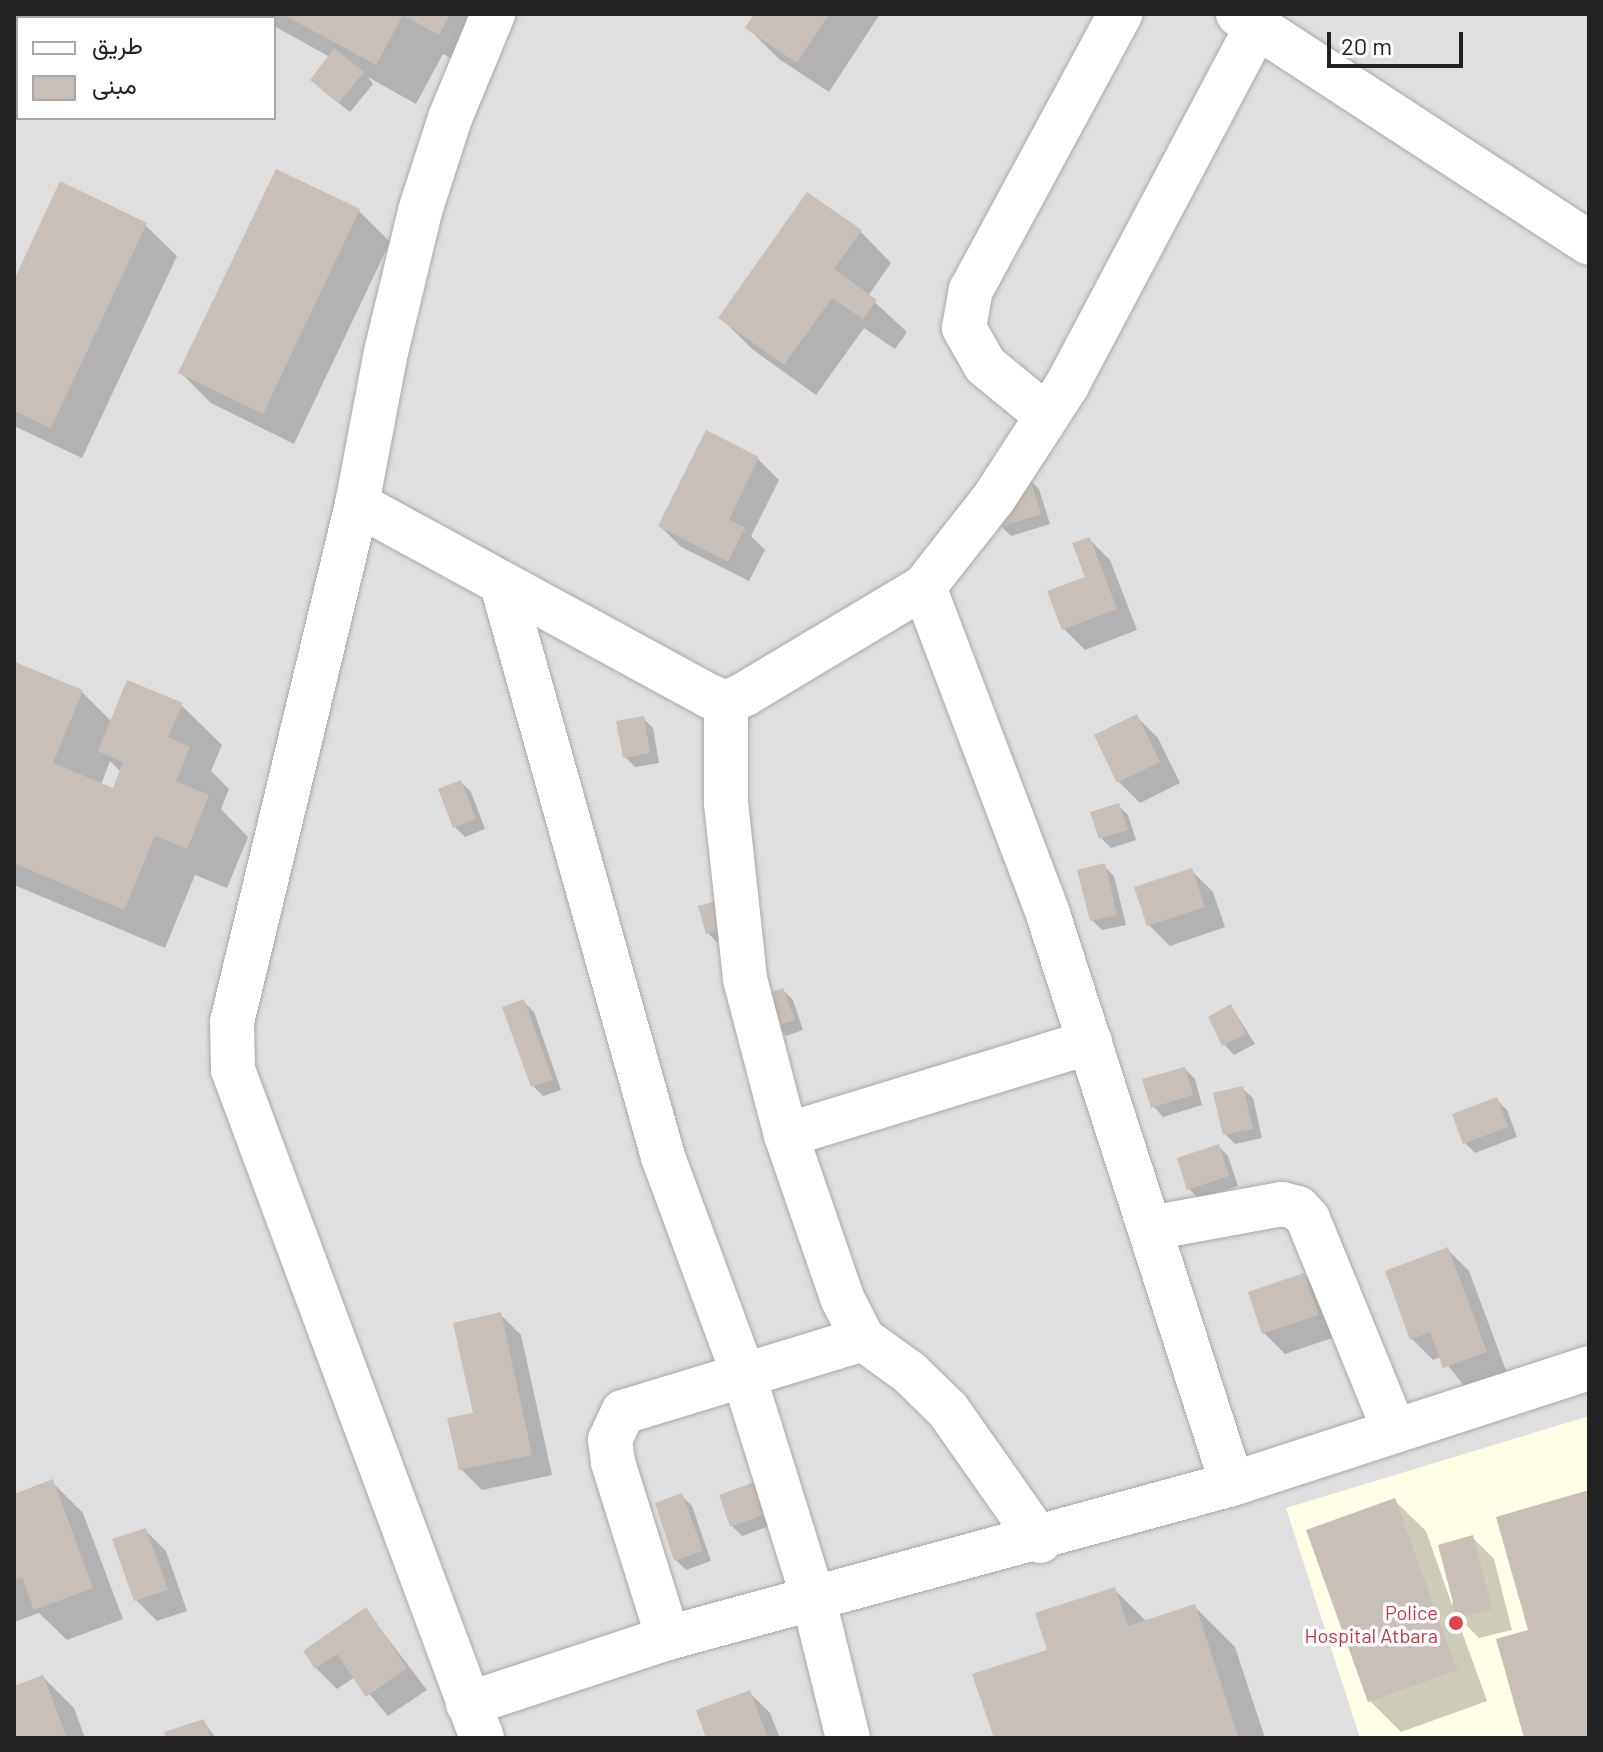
<!DOCTYPE html>
<html>
<head>
<meta charset="utf-8">
<style>
	body { margin:0 }
	#map { position:relative; width:1603px; height:1752px; overflow:hidden; background:#f2efe9; font-family:Barlow,Vazirmatn,sans-serif }
	div>[style] { position:absolute }
	[style*='--x'] { left:calc(var(--x)*1px); top:calc(var(--y)*1px); width:calc(var(--w)*1px); rotate:calc(var(--a)*1deg) }
	.residential>* { inset:0; background:#e0dfdf }
	.education>* { inset:0; background:#ffffe5 }
	.farmland>* { inset:0; background:#eef0d5 }
	.shadow>* { inset:0; background:#0003 }
	.building>* { inset:0; background:#c7bfb8 }
	.roads { filter:drop-shadow(0 0 2px #a9a9a9) drop-shadow(0 0 2px #a9a9a9) }
	.minor>* { height:44px; margin:-22px; padding:0 22px; transform-origin:22px; border-radius:22px; background:#fff }
	.dots>* { width:22px; height:22px; translate:-50% -50%; box-sizing:border-box; border:4px solid #fff; border-radius:50% }
	span { translate:-50% -50%; white-space:nowrap; text-align:center; line-height:1.15; -webkit-text-stroke:7px #fff; paint-order:stroke }
	.health-label { font-size:20px; color:#be3a42 }
	.right { translate:-100% -50%; text-align:right }
	.frame { position:absolute; inset:0; border:16px solid #222; pointer-events:none }
	.legend { position:absolute; left:16px; top:16px; width:260px; height:104px; box-sizing:border-box; background:#fff; border:2px solid #a7a7a7; margin:0; padding:10px 14px; list-style:none; font-size:24px; color:#222 }
	.legend li { display:flex; align-items:center; gap:16px; height:40px }
	.legend b { width:40px; border:2px solid #a7a7a7 }
	.scale { position:absolute; left:1327px; top:32px; width:136px; height:36px; box-sizing:border-box; border:4px solid #222; border-top:0; padding-left:10px; font-size:24px; line-height:28px; white-space:nowrap; color:#222; -webkit-text-stroke:6px #fff; paint-order:stroke }
</style>
</head>
<body>
<div id="map">
	<div class="residential">
		<div style="clip-path:polygon(evenodd,14px 14px,1589px 14px,1589px 1738px,14px 1738px,14px 14px,18px 18px,274px 18px,274px 118px,18px 118px,18px 18px)"></div>
	</div>
	<div class="education">
		<div style="clip-path:polygon(1589px 1416px,1589px 1738px,1360px 1738px,1286px 1508px)"></div>
	</div>
	<div class="farmland">
		<div style="clip-path:polygon(14px 14px,49px 14px,18px 18px,14px 128px)"></div>
	</div>
	<div class="shadow">
		<div style="clip-path:polygon(251px 14px,512px 14px,480px 74px,443px 54px,416px 104px,368px 77px,373px 84px,350px 112px,322px 90px,330px 57px,274px 26px,274px 18px)"></div>
		<div style="clip-path:polygon(757px 14px,880px 14px,829px 92px,779px 59px,748px 28px)"></div>
		<div style="clip-path:polygon(359px 211px,390px 242px,294px 444px,211px 403px,180px 372px)"></div>
		<div style="clip-path:polygon(145px 225px,177px 256px,82px 458px,14px 426px,14px 284px)"></div>
		<div style="clip-path:polygon(860px 231px,891px 263px,868px 296px,907px 332px,895px 349px,864px 328px,816px 395px,752px 349px,721px 318px)"></div>
		<div style="clip-path:polygon(707px 433px,758px 459px,779px 480px,751px 536px,765px 550px,749px 581px,681px 547px,660px 526px)"></div>
		<div style="clip-path:polygon(1029px 479px,1039px 489px,1050px 524px,1011px 536px,1001px 526px)"></div>
		<div style="clip-path:polygon(1089px 539px,1110px 560px,1137px 630px,1085px 650px,1064px 629px,1087px 579px)"></div>
		<div style="clip-path:polygon(evenodd,16px 665px,82px 692px,112px 722px,181px 705px,222px 745px,211px 771px,229px 789px,221px 809px,248px 837px,227px 888px,195px 875px,165px 948px,14px 885px,16px 665px,110px 761px,121px 772px,114px 790px,101px 785px,110px 761px)"></div>
		<div style="clip-path:polygon(1137px 717px,1158px 738px,1180px 783px,1140px 803px,1119px 782px)"></div>
		<div style="clip-path:polygon(643px 718px,653px 728px,659px 763px,635px 767px,625px 757px)"></div>
		<div style="clip-path:polygon(461px 782px,471px 792px,485px 829px,465px 837px,455px 827px)"></div>
		<div style="clip-path:polygon(1118px 805px,1128px 815px,1136px 840px,1111px 848px,1101px 838px)"></div>
		<div style="clip-path:polygon(1104px 866px,1114px 876px,1126px 925px,1102px 930px,1092px 920px)"></div>
		<div style="clip-path:polygon(1192px 871px,1213px 892px,1225px 927px,1170px 946px,1149px 925px)"></div>
		<div style="clip-path:polygon(701px 907px,742px 937px,718px 943px,708px 933px)"></div>
		<div style="clip-path:polygon(783px 990px,793px 1000px,803px 1030px,786px 1036px,776px 1025px)"></div>
		<div style="clip-path:polygon(524px 1002px,534px 1012px,561px 1090px,543px 1096px,533px 1086px)"></div>
		<div style="clip-path:polygon(1231px 1006px,1255px 1044px,1234px 1055px,1224px 1044px)"></div>
		<div style="clip-path:polygon(1185px 1069px,1195px 1079px,1202px 1105px,1163px 1117px,1153px 1106px)"></div>
		<div style="clip-path:polygon(1242px 1088px,1253px 1098px,1262px 1138px,1235px 1144px,1225px 1134px)"></div>
		<div style="clip-path:polygon(1497px 1100px,1507px 1110px,1517px 1137px,1475px 1153px,1465px 1143px)"></div>
		<div style="clip-path:polygon(1218px 1146px,1228px 1156px,1238px 1186px,1199px 1199px,1189px 1189px)"></div>
		<div style="clip-path:polygon(1448px 1250px,1469px 1271px,1507px 1373px,1466px 1388px,1441px 1357px,1433px 1360px,1412px 1339px)"></div>
		<div style="clip-path:polygon(1304px 1275px,1325px 1296px,1338px 1336px,1285px 1354px,1264px 1333px)"></div>
		<div style="clip-path:polygon(500px 1314px,521px 1335px,552px 1475px,482px 1490px,461px 1469px)"></div>
		<div style="clip-path:polygon(52px 1482px,83px 1513px,123px 1619px,67px 1640px,39px 1613px,14px 1622px,14px 1496px)"></div>
		<div style="clip-path:polygon(682px 1496px,692px 1506px,711px 1561px,686px 1570px,676px 1560px)"></div>
		<div style="clip-path:polygon(721px 1496px,783px 1521px,742px 1536px,732px 1526px)"></div>
		<div style="clip-path:polygon(1394px 1500px,1426px 1531px,1452px 1605px,1473px 1538px,1494px 1559px,1512px 1630px,1479px 1638px,1456px 1615px,1487px 1701px,1401px 1732px,1370px 1701px)"></div>
		<div style="clip-path:polygon(145px 1530px,166px 1551px,187px 1611px,157px 1621px,136px 1600px)"></div>
		<div style="clip-path:polygon(1114px 1589px,1147px 1622px,1195px 1607px,1235px 1647px,1265px 1738px,996px 1738px,1049px 1651px)"></div>
		<div style="clip-path:polygon(366px 1610px,427px 1690px,388px 1716px,355px 1677px,337px 1689px,316px 1668px)"></div>
		<div style="clip-path:polygon(43px 1677px,74px 1708px,85px 1738px,14px 1738px,14px 1688px)"></div>
		<div style="clip-path:polygon(749px 1692px,770px 1713px,780px 1738px,708px 1738px)"></div>
		<div style="clip-path:polygon(203px 1721px,216px 1738px,168px 1738px)"></div>
	</div>
	<div class="building">
		<div style="clip-path:polygon(282px 14px,450px 14px,439px 35px,403px 15px,376px 65px)"></div>
		<div style="clip-path:polygon(754px 14px,829px 14px,797px 63px,745px 28px)"></div>
		<div style="clip-path:polygon(334px 48px,364px 72px,339px 103px,310px 80px)"></div>
		<div style="clip-path:polygon(276px 169px,360px 209px,263px 414px,178px 373px)"></div>
		<div style="clip-path:polygon(60px 181px,147px 223px,51px 428px,14px 411px,14px 280px)"></div>
		<div style="clip-path:polygon(807px 192px,862px 230px,834px 269px,877px 300px,863px 319px,832px 298px,784px 365px,718px 318px)"></div>
		<div style="clip-path:polygon(706px 430px,759px 457px,729px 520px,745px 527px,728px 562px,658px 526px)"></div>
		<div style="clip-path:polygon(1029px 476px,1041px 514px,1000px 527px,987px 490px)"></div>
		<div style="clip-path:polygon(1090px 537px,1117px 609px,1062px 630px,1047px 591px,1085px 577px,1072px 543px)"></div>
		<div style="clip-path:polygon(15px 662px,83px 690px,53px 763px,113px 788px,123px 762px,98px 751px,127px 680px,183px 703px,168px 737px,190px 747px,176px 781px,209px 795px,187px 849px,155px 836px,124px 910px,14px 863px)"></div>
		<div style="clip-path:polygon(1137px 714px,1160px 762px,1117px 783px,1094px 735px)"></div>
		<div style="clip-path:polygon(644px 716px,650px 753px,623px 758px,616px 721px)"></div>
		<div style="clip-path:polygon(461px 780px,476px 819px,453px 828px,438px 789px)"></div>
		<div style="clip-path:polygon(1119px 803px,1128px 830px,1099px 839px,1090px 812px)"></div>
		<div style="clip-path:polygon(1105px 863px,1117px 915px,1090px 921px,1077px 870px)"></div>
		<div style="clip-path:polygon(1192px 868px,1205px 907px,1147px 926px,1134px 887px)"></div>
		<div style="clip-path:polygon(725px 899px,733px 927px,706px 934px,698px 906px)"></div>
		<div style="clip-path:polygon(783px 988px,795px 1020px,774px 1027px,763px 995px)"></div>
		<div style="clip-path:polygon(524px 999px,553px 1080px,531px 1087px,502px 1007px)"></div>
		<div style="clip-path:polygon(1231px 1004px,1246px 1034px,1222px 1046px,1208px 1017px)"></div>
		<div style="clip-path:polygon(1185px 1067px,1193px 1095px,1151px 1108px,1142px 1079px)"></div>
		<div style="clip-path:polygon(1243px 1086px,1253px 1129px,1223px 1135px,1213px 1093px)"></div>
		<div style="clip-path:polygon(1497px 1097px,1508px 1127px,1463px 1144px,1452px 1114px)"></div>
		<div style="clip-path:polygon(1219px 1144px,1229px 1176px,1187px 1190px,1177px 1158px)"></div>
		<div style="clip-path:polygon(1448px 1247px,1487px 1352px,1443px 1368px,1430px 1332px,1410px 1340px,1385px 1271px)"></div>
		<div style="clip-path:polygon(1304px 1273px,1319px 1315px,1262px 1334px,1248px 1292px)"></div>
		<div style="clip-path:polygon(501px 1312px,532px 1455px,459px 1470px,447px 1418px,473px 1413px,453px 1323px)"></div>
		<div style="clip-path:polygon(53px 1479px,93px 1588px,34px 1610px,22px 1577px,14px 1580px,14px 1494px)"></div>
		<div style="clip-path:polygon(763px 1479px,775px 1511px,730px 1527px,719px 1495px)"></div>
		<div style="clip-path:polygon(1589px 1490px,1589px 1738px,1524px 1738px,1496px 1639px,1528px 1630px,1496px 1517px)"></div>
		<div style="clip-path:polygon(682px 1493px,703px 1551px,674px 1561px,655px 1503px)"></div>
		<div style="clip-path:polygon(1395px 1498px,1457px 1670px,1368px 1702px,1306px 1530px)"></div>
		<div style="clip-path:polygon(146px 1528px,168px 1590px,134px 1601px,112px 1539px)"></div>
		<div style="clip-path:polygon(1473px 1535px,1492px 1609px,1457px 1618px,1438px 1545px)"></div>
		<div style="clip-path:polygon(1115px 1587px,1128px 1626px,1195px 1604px,1239px 1738px,994px 1738px,972px 1674px,1047px 1650px,1035px 1613px)"></div>
		<div style="clip-path:polygon(366px 1607px,407px 1668px,366px 1697px,337px 1654px,315px 1669px,303px 1651px)"></div>
		<div style="clip-path:polygon(43px 1675px,67px 1738px,14px 1738px,14px 1686px)"></div>
		<div style="clip-path:polygon(750px 1690px,768px 1738px,706px 1738px,696px 1710px)"></div>
		<div style="clip-path:polygon(204px 1719px,211px 1738px,166px 1738px,164px 1732px)"></div>
	</div>
	<div class="roads">
		<div class="minor">
			<div style="--x:1238;--y:14;--w:419;--a:33.1"></div>
			<div style="--x:1047;--y:416;--w:80;--a:-140.6"></div>
			<div style="--x:985;--y:365;--w:43;--a:-119.6"></div>
			<div style="--x:964;--y:328;--w:39;--a:-80"></div>
			<div style="--x:971;--y:290;--w:314;--a:-61.6"></div>
			<div style="--x:357;--y:504;--w:401;--a:28.6"></div>
			<div style="--x:709;--y:696;--w:18;--a:22"></div>
			<div style="--x:726;--y:703;--w:21;--a:-25"></div>
			<div style="--x:745;--y:694;--w:209;--a:-30.9"></div>
			<div style="--x:924;--y:587;--w:113;--a:-51.8"></div>
			<div style="--x:994;--y:498;--w:135;--a:-57.1"></div>
			<div style="--x:1067;--y:385;--w:406;--a:-62.1"></div>
			<div style="--x:924;--y:587;--w:350;--a:69.2"></div>
			<div style="--x:1048;--y:914;--w:599;--a:72.11"></div>
			<div style="--x:503;--y:588;--w:591;--a:74.29"></div>
			<div style="--x:663;--y:1157;--w:230;--a:69.7"></div>
			<div style="--x:743;--y:1373;--w:239;--a:72.7"></div>
			<div style="--x:814;--y:1601;--w:141;--a:76.1"></div>
			<div style="--x:726;--y:703;--w:100;--a:90"></div>
			<div style="--x:726;--y:803;--w:177;--a:83.8"></div>
			<div style="--x:745;--y:979;--w:161;--a:75.3"></div>
			<div style="--x:786;--y:1135;--w:172;--a:71"></div>
			<div style="--x:842;--y:1298;--w:46;--a:62.9"></div>
			<div style="--x:863;--y:1339;--w:57;--a:35.7"></div>
			<div style="--x:909;--y:1372;--w:54;--a:44.3"></div>
			<div style="--x:948;--y:1410;--w:160;--a:54.9"></div>
			<div style="--x:786;--y:1135;--w:318;--a:-17"></div>
			<div style="--x:1151;--y:1228;--w:133;--a:-10.4"></div>
			<div style="--x:1282;--y:1204;--w:16;--a:14"></div>
			<div style="--x:1298;--y:1208;--w:15;--a:48"></div>
			<div style="--x:1308;--y:1219;--w:228;--a:67.8"></div>
			<div style="--x:668;--y:1638;--w:184;--a:-107.4"></div>
			<div style="--x:613;--y:1462;--w:22;--a:-98"></div>
			<div style="--x:610;--y:1440;--w:31;--a:-65"></div>
			<div style="--x:623;--y:1412;--w:251;--a:-16.9"></div>
			<div style="--x:468;--y:1704;--w:211;--a:-18.3"></div>
			<div style="--x:668;--y:1638;--w:585;--a:-15.27"></div>
			<div style="--x:1232;--y:1484;--w:375;--a:-18"></div>
			<div style="--x:482;--y:1738;--w:713;--a:-110.44"></div>
			<div style="--x:233;--y:1070;--w:48;--a:-91.2"></div>
			<div style="--x:232;--y:1022;--w:533;--a:-76.43"></div>
			<div style="--x:357;--y:504;--w:155;--a:-79.2"></div>
			<div style="--x:386;--y:352;--w:145;--a:-76.4"></div>
			<div style="--x:420;--y:211;--w:98;--a:-72.1"></div>
			<div style="--x:450;--y:118;--w:113;--a:-67.5"></div>
		</div>
	</div>
	<div class="dots">
		<div style="left:1456px;top:1623px;background:#e0444e"></div>
	</div>
	<div class="health-label">
		<span class="right" style="left:1438px;top:1624px">Police<br>Hospital Atbara</span>
	</div>
	<div class="frame"></div>
	<ul class="legend">
	<li><b style="height:10px;background:#fff"></b>طريق</li>
	<li><b style="height:22px;background:#c7bfb8"></b>مبنى</li>
	</ul>
	<div class="scale">20 m</div>
</div>
</body>
</html>
